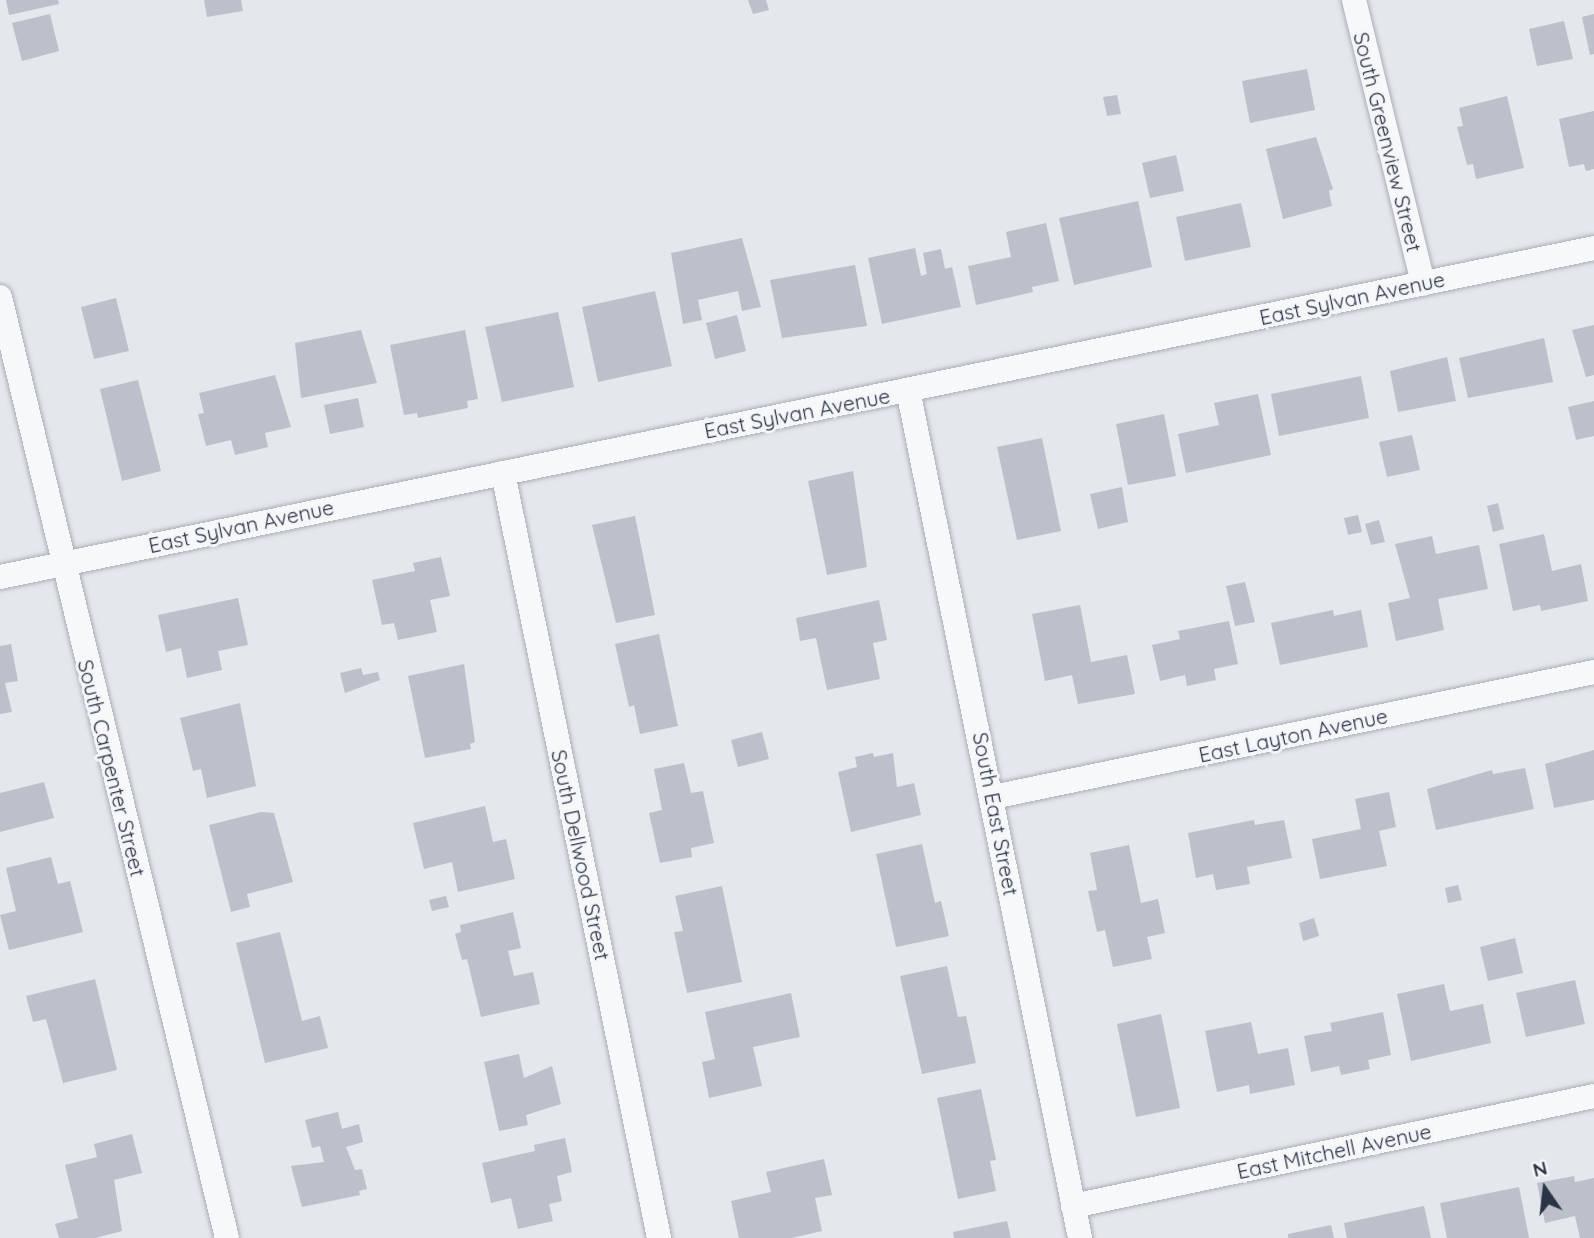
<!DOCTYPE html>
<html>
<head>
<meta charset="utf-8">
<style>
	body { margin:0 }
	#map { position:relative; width:1594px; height:1238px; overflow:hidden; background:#e4e7ec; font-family:Quicksand,sans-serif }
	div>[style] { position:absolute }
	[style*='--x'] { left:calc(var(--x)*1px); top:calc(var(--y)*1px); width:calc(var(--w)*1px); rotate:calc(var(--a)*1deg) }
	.building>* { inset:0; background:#bbc0ca }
	.roads { filter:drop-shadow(0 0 2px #a9aeb7) drop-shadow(0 0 2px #a9aeb7) }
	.street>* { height:24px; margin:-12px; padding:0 12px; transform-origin:12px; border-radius:12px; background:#f7f8fa }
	span { translate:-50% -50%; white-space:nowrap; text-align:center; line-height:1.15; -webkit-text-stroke:6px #f4f6f9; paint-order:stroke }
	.street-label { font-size:21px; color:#2b3445 }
	.north { position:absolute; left:1510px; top:1154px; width:70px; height:70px; -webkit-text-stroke:5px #f4f6f9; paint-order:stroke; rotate:346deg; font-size:19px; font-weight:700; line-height:28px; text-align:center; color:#2b3445 }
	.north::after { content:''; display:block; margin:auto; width:24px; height:32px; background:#2b3445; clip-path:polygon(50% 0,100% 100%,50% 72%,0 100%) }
</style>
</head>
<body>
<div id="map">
	<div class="building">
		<div style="clip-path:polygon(6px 0,58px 0,59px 4px,9px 15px)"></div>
		<div style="clip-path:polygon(204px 0,241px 0,243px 11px,207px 17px)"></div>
		<div style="clip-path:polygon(748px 0,766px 0,769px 10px,753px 14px)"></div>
		<div style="clip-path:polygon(50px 14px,59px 51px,22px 61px,12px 23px)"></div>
		<div style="clip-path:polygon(1594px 14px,1594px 54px,1590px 55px,1582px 17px)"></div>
		<div style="clip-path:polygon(1564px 21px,1573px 59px,1537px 66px,1529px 29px)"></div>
		<div style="clip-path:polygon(1307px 69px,1315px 110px,1250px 123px,1242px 81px)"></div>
		<div style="clip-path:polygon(1117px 95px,1121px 114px,1107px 116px,1103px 97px)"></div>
		<div style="clip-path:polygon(1507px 96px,1524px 168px,1476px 179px,1473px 164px,1467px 165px,1457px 127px,1463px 126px,1459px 108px)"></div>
		<div style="clip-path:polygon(1594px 111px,1594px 169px,1586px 171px,1584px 164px,1569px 167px,1559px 119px)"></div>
		<div style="clip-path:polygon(1316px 137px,1333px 189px,1329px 191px,1332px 206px,1283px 219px,1266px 149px)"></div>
		<div style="clip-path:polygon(1176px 155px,1184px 191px,1150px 198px,1142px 163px)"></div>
		<div style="clip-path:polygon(1138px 201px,1152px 267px,1074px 285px,1059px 218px)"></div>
		<div style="clip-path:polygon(1241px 203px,1251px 247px,1185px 261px,1176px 217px)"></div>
		<div style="clip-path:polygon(1046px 223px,1059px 281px,1032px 287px,1033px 292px,976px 305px,968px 266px,1011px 257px,1006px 232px)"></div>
		<div style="clip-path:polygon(742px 238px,761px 307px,742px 311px,738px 291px,698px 300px,702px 320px,683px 324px,671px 253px)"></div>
		<div style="clip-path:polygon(915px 248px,921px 276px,927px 274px,923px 253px,941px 249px,945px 269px,952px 267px,961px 307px,882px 324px,868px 258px)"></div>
		<div style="clip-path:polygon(855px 265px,867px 326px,782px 338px,770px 280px)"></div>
		<div style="clip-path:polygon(655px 291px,672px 366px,598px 382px,582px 307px)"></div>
		<div style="clip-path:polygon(116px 298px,129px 351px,94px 359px,81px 307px)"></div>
		<div style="clip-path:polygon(558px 312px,574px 387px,502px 402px,485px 327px)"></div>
		<div style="clip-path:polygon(737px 315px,746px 351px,715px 359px,706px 323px)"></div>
		<div style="clip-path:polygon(1594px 325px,1594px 375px,1586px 377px,1572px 330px)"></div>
		<div style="clip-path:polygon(361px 330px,377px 383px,301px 398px,295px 343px)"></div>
		<div style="clip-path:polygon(465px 330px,478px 399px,467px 401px,468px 408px,418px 418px,417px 413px,404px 415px,390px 345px)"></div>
		<div style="clip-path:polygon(1544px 338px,1553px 382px,1468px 398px,1459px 358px)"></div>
		<div style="clip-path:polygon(1447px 357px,1456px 401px,1398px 412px,1390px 371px)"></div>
		<div style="clip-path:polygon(275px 375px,291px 427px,265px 433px,268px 447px,235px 455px,231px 440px,206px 446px,198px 414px,204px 413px,199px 393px)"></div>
		<div style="clip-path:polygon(1361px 376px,1369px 418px,1279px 436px,1271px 394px)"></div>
		<div style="clip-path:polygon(138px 380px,161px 471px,122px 481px,100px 389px)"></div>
		<div style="clip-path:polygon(1258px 394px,1271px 455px,1186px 473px,1178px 434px,1219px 425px,1214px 403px)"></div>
		<div style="clip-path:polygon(358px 398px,364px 427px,330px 434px,324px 405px)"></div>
		<div style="clip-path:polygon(1594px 401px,1594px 436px,1576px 440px,1568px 407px)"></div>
		<div style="clip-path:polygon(1164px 414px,1176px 476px,1128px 485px,1116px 424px)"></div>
		<div style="clip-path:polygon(1412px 435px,1420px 470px,1387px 477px,1379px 442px)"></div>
		<div style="clip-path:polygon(1042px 438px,1061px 531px,1017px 540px,997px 447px)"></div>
		<div style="clip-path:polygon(853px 471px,867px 567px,827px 575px,808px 481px)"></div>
		<div style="clip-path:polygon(1122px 487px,1128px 522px,1098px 529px,1090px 494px)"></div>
		<div style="clip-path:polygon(1498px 503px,1504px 529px,1493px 532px,1487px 506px)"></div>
		<div style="clip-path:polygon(1358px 515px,1362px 532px,1348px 535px,1344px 518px)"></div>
		<div style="clip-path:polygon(635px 516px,655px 615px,616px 623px,592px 525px)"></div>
		<div style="clip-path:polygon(1379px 520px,1385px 542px,1371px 545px,1365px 524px)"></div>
		<div style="clip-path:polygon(1544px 534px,1552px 571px,1581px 564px,1588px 601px,1541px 611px,1540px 605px,1513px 611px,1499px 544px)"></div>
		<div style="clip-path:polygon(1432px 536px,1436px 554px,1479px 545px,1488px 589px,1438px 599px,1444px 630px,1396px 641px,1388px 603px,1410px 598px,1395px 544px)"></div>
		<div style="clip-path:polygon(441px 557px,450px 596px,430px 600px,437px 632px,398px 640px,394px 623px,382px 625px,372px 580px,415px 571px,413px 563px)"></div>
		<div style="clip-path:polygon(1245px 582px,1255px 622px,1235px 626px,1226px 586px)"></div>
		<div style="clip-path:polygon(238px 598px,248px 645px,218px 651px,222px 670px,187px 678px,181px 648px,166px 652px,158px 615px)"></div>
		<div style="clip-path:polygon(879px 600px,887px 640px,873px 643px,880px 679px,827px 690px,816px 638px,800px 641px,796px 618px)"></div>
		<div style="clip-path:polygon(1080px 605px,1091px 662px,1127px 655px,1135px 694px,1078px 704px,1072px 675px,1045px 681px,1032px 614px)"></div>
		<div style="clip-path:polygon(1333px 610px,1334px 616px,1361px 610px,1368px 647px,1280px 665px,1271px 623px)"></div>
		<div style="clip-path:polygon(1229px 621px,1238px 664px,1214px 669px,1216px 680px,1187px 686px,1185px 675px,1160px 681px,1152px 645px,1180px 639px,1178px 631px)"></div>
		<div style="clip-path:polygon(659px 634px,678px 726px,640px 734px,634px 705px,629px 707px,615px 644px)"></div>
		<div style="clip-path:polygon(11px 644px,18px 681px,5px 683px,12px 712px,0 714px,0 646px)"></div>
		<div style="clip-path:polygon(464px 664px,475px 742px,470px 744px,471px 749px,425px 758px,408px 676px)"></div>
		<div style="clip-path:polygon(361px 668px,363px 675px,378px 672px,380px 680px,345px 693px,340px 673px)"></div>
		<div style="clip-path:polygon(240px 703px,256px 786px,207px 798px,201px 769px,193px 771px,180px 718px)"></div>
		<div style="clip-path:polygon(762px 732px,769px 759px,738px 767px,731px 740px)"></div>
		<div style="clip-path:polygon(1594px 750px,1594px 800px,1554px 808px,1545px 764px)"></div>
		<div style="clip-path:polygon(873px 753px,874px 757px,893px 753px,897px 787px,914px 783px,921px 815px,851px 832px,838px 772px,857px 767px,855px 757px)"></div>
		<div style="clip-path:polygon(684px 763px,691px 793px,703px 791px,714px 843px,691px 848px,692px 857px,660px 863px,649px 813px,662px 810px,654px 769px)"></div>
		<div style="clip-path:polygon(1525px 768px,1534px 809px,1436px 830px,1427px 789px,1492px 770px,1493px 774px)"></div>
		<div style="clip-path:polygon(44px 782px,54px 818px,0 832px,0 793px)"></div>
		<div style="clip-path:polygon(1389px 792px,1396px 827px,1379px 831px,1387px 866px,1320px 879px,1312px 839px,1361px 829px,1355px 799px)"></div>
		<div style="clip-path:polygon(485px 806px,493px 842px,506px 839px,515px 879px,458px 892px,452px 862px,424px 869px,413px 823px)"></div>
		<div style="clip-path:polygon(261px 812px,274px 813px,293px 882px,247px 894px,250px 907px,231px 912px,209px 825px)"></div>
		<div style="clip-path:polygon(1254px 820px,1255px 825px,1284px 820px,1292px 858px,1247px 867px,1250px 884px,1216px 890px,1213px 874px,1196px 878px,1188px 833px)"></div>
		<div style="clip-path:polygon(922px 844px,935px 903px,941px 901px,949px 936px,896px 947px,876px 854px)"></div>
		<div style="clip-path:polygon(1129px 845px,1141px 903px,1158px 899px,1165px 933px,1147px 937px,1152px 959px,1113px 967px,1105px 930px,1097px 932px,1088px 891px,1097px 890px,1090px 853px)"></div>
		<div style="clip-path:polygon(51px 857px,58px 884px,70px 881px,83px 932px,9px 950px,0 915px,16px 911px,6px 868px)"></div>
		<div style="clip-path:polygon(1458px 885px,1462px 900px,1448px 903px,1445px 888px)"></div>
		<div style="clip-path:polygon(722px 886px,742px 982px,687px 993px,674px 932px,683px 931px,675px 896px)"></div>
		<div style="clip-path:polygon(446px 896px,449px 907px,432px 911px,429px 900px)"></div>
		<div style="clip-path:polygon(513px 912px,521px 948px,508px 951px,514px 976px,533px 972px,540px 1004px,481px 1017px,467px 959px,462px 960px,455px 934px,461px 932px,460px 925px)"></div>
		<div style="clip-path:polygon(1314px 918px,1319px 936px,1303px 941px,1299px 923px)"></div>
		<div style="clip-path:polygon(280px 932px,302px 1021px,320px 1016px,328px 1048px,265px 1063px,236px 943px)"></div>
		<div style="clip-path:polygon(1515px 938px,1523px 973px,1488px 981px,1480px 947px)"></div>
		<div style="clip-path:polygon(947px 966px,958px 1017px,966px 1016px,976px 1063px,922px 1074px,900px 976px)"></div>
		<div style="clip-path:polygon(95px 979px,117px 1070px,63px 1083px,46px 1019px,33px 1022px,26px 996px)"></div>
		<div style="clip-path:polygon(1575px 980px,1585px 1024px,1526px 1037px,1516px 993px)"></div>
		<div style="clip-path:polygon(1444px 984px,1450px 1011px,1483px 1004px,1491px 1043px,1411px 1061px,1397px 994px)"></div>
		<div style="clip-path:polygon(791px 993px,800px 1037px,753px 1047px,762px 1086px,709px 1098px,702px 1062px,715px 1059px,705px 1012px)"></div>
		<div style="clip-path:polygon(1383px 1012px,1391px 1055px,1368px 1060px,1370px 1069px,1341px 1075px,1339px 1066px,1311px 1072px,1304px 1036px,1332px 1031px,1330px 1023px)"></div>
		<div style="clip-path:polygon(1161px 1014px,1180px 1108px,1136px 1117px,1117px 1024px)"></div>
		<div style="clip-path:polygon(1251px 1022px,1258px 1054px,1288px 1048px,1295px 1085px,1250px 1094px,1249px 1085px,1217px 1092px,1205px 1031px)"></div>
		<div style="clip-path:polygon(519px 1054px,524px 1078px,552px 1066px,561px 1104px,526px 1115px,528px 1125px,499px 1131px,484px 1062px)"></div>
		<div style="clip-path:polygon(981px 1089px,996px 1160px,990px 1161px,996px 1191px,958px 1199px,937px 1098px)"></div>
		<div style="clip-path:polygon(338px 1112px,342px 1129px,359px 1124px,363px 1142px,346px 1147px,355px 1170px,362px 1169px,367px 1189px,359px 1191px,360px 1195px,302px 1207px,291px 1166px,324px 1162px,320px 1146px,312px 1148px,305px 1120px)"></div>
		<div style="clip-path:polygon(132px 1134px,142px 1173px,114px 1180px,122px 1231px,95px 1238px,59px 1238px,55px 1224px,78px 1218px,65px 1165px,97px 1157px,94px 1144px)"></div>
		<div style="clip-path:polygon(565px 1138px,572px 1172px,557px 1176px,562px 1201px,549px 1204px,553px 1221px,518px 1229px,511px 1198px,491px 1203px,482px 1163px,535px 1151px,534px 1145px)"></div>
		<div style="clip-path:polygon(824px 1159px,832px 1195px,815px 1198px,822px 1231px,792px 1238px,739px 1238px,731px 1201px,771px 1192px,766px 1172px)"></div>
		<div style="clip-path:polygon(1574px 1176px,1575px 1182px,1594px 1178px,1594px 1238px,1580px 1238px,1575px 1216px,1545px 1223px,1537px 1183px)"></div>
		<div style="clip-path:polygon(1519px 1187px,1529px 1238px,1447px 1238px,1440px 1203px)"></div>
		<div style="clip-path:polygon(1424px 1206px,1431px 1238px,1347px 1238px,1344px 1223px)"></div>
		<div style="clip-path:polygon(1007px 1221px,1011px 1238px,954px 1238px,953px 1232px)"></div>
		<div style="clip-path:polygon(1331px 1225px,1334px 1238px,1288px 1238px,1288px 1234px)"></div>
	</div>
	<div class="roads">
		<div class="street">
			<div style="--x:1354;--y:0;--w:292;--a:76.3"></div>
			<div style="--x:0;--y:297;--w:968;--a:76.44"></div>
			<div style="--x:908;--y:390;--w:865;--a:78.53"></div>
			<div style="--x:503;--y:473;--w:781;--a:78.47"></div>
			<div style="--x:0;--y:577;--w:1628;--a:-11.66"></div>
			<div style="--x:993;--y:797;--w:614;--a:-11.75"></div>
			<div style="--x:1073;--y:1206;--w:532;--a:-11.92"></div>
		</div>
	</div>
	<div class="street-label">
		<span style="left:1388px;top:142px;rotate:76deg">South Greenview Street</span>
		<span style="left:1352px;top:298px;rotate:-12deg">East Sylvan Avenue</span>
		<span style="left:797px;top:413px;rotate:-11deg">East Sylvan Avenue</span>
		<span style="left:241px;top:526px;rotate:-12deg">East Sylvan Avenue</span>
		<span style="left:1293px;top:735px;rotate:-12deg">East Layton Avenue</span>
		<span style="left:112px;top:768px;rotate:76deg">South Carpenter Street</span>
		<span style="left:996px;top:814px;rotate:79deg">South East Street</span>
		<span style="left:581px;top:855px;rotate:78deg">South Dellwood Street</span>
		<span style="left:1334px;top:1151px;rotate:-12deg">East Mitchell Avenue</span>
	</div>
	<div class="north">N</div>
</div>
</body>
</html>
